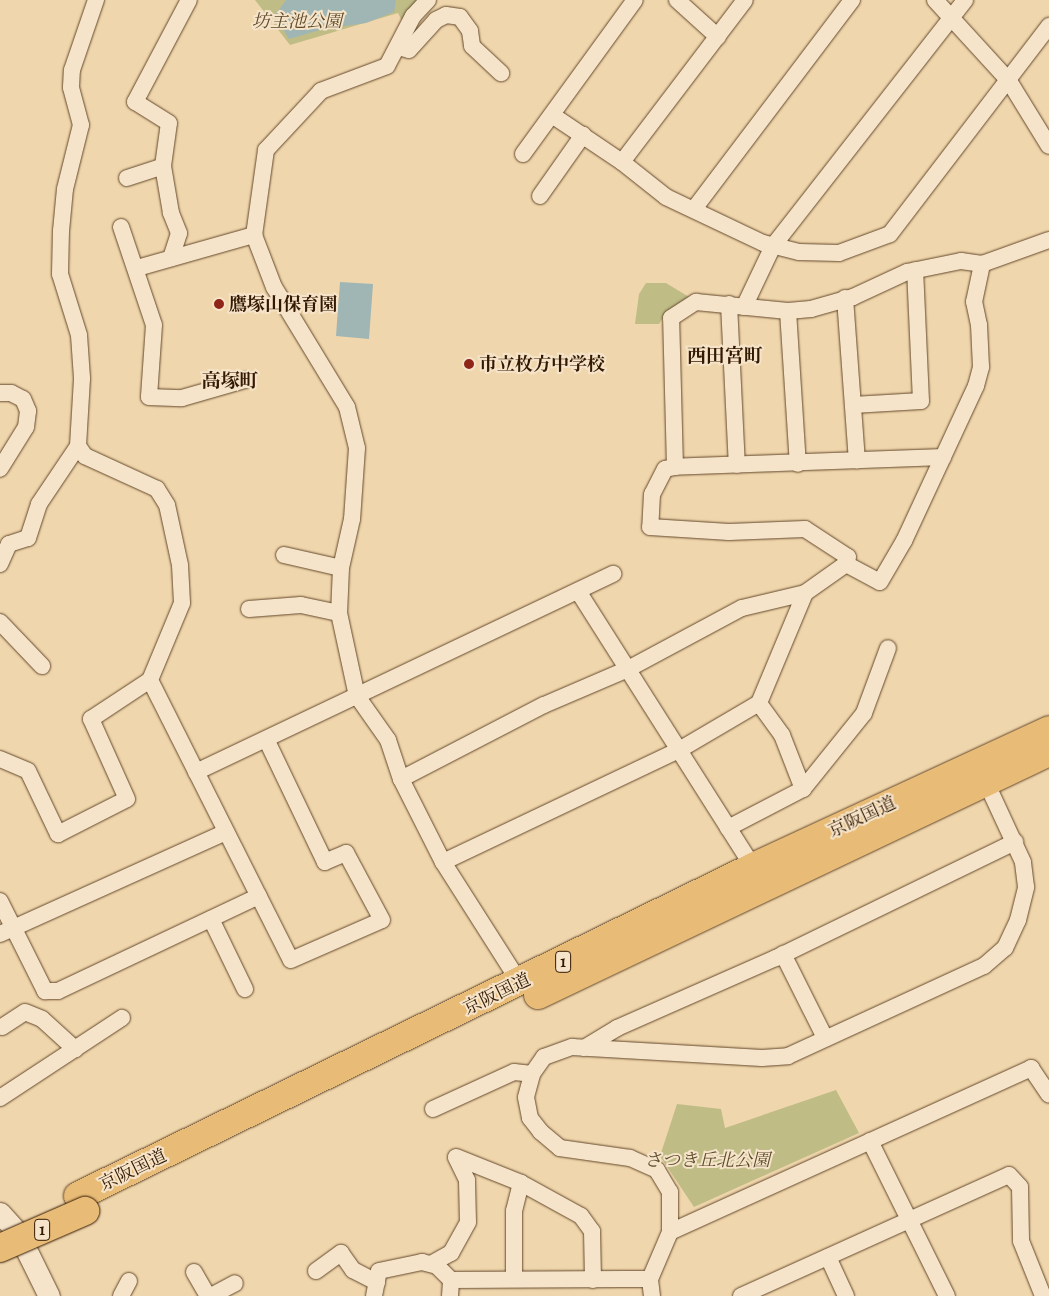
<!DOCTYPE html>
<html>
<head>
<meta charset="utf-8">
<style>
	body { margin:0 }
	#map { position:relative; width:1049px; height:1296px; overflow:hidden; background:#f0d6ac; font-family:Alegreya,"Noto Serif JP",serif }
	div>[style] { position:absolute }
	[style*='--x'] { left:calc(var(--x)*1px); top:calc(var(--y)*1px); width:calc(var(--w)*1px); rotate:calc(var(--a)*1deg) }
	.green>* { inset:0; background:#bfbc86 }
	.water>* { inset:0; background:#9fb6b5 }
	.roads { filter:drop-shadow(0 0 1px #63482c) drop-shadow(0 0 1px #63482c) }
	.minor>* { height:16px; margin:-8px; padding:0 8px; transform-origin:8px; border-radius:8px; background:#f5e4c9 }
	.tertiary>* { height:21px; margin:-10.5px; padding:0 10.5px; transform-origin:10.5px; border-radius:10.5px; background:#f5e4c9 }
	.trunk>* { height:28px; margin:-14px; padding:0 14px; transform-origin:14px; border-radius:14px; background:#e8bb76 }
	.bridges { filter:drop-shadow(0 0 1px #341902) drop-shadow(0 0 1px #341902) }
	.trunk-bridge>* { height:28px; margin:-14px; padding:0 14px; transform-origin:14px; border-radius:14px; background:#e8bb76 }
	.dots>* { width:14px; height:14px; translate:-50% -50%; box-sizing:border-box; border:2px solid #f5e4c9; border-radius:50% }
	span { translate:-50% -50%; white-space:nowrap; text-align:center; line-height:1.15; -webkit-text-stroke:4px #f5e4c9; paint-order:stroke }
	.shield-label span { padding:1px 4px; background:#f5e4c9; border:1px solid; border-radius:4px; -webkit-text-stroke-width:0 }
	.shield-label { font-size:16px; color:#341902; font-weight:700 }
	.park-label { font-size:18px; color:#5e4a2a; font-style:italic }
	.poi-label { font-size:18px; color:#341902; font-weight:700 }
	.left { translate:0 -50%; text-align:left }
	.street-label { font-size:18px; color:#341902 }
	.neighbourhood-label { font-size:19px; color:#341902; font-weight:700 }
</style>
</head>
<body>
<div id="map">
	<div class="green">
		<div style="clip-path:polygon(255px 0,421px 0,402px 21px,398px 13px,290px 45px)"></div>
		<div style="clip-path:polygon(646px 283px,666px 283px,689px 297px,666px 313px,659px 324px,635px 324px,639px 294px)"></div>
		<div style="clip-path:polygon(836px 1090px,859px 1133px,694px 1207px,660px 1156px,677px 1104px,721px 1109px,725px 1128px)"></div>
	</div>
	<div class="water">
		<div style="clip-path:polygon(286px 0,396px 0,394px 12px,366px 23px,323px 29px,289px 39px,275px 15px)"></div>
		<div style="clip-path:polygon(340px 282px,373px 284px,369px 339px,336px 336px)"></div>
	</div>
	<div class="roads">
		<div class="minor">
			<div style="--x:428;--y:0;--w:22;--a:133"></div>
			<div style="--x:413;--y:16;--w:56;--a:117.5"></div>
			<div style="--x:387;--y:66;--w:71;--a:159.3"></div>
			<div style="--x:321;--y:91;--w:81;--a:133"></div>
			<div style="--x:266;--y:150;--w:86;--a:98"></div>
			<div style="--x:254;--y:235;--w:56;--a:69"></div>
			<div style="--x:274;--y:287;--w:140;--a:58.7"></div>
			<div style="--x:347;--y:407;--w:42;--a:76.3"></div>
			<div style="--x:357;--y:448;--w:71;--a:94"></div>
			<div style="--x:352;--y:519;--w:50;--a:102.7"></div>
			<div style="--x:341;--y:568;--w:45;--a:92.5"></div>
			<div style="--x:339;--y:613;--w:85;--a:77.8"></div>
			<div style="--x:357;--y:696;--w:54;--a:54.8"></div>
			<div style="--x:388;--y:740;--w:41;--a:71.6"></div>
			<div style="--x:401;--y:779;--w:93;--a:63.2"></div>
			<div style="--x:443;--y:862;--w:143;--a:57.5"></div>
			<div style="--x:677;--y:0;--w:55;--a:42.1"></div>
			<div style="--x:935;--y:0;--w:110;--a:47.6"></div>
			<div style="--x:1009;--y:81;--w:76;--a:58.4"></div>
			<div style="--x:398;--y:47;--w:11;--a:15"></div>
			<div style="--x:409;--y:50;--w:40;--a:-48"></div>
			<div style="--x:436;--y:20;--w:11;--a:-27"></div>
			<div style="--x:446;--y:15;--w:14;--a:8"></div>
			<div style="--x:460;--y:17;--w:17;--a:54"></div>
			<div style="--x:470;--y:31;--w:15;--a:82"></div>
			<div style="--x:472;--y:46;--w:40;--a:43"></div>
			<div style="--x:552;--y:115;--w:84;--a:33.9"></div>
			<div style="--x:622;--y:162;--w:56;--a:38.5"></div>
			<div style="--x:666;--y:197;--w:107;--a:25.4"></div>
			<div style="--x:763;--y:243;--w:37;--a:14"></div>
			<div style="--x:799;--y:252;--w:40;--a:1.4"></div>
			<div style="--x:839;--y:253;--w:54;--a:-20.4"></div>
			<div style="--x:890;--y:234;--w:262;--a:-52.6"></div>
			<div style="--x:523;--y:154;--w:190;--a:-54"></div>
			<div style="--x:622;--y:162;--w:203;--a:-52.8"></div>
			<div style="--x:127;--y:178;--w:38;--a:-18"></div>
			<div style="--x:540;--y:196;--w:75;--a:-54.8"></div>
			<div style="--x:694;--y:209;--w:262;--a:-52.9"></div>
			<div style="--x:121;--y:227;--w:103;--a:71.4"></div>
			<div style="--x:154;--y:325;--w:72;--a:94"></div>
			<div style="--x:149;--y:397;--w:33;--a:2"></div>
			<div style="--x:182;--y:398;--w:66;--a:-15.9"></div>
			<div style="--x:171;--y:258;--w:26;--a:-72"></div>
			<div style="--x:179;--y:233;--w:22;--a:-112"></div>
			<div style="--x:171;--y:213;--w:48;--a:-99.7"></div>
			<div style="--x:163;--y:166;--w:43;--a:-82.1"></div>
			<div style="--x:169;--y:123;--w:40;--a:-148"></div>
			<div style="--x:135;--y:102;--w:115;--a:-62.1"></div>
			<div style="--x:137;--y:268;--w:122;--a:-15.8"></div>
			<div style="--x:845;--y:298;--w:163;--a:85.8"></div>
			<div style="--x:729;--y:304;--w:161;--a:87.2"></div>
			<div style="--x:744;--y:307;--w:68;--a:-64.6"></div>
			<div style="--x:773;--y:246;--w:312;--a:-52"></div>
			<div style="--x:788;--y:311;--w:153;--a:86.3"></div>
			<div style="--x:0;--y:393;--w:11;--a:0"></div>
			<div style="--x:11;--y:393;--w:13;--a:27"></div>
			<div style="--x:23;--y:399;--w:13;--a:67"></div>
			<div style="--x:28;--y:411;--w:16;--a:97"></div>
			<div style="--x:26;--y:427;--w:49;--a:121.8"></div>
			<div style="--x:853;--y:405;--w:68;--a:-3.4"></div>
			<div style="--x:921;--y:401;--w:131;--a:-92.6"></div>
			<div style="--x:943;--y:457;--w:268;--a:177.9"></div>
			<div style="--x:675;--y:467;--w:149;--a:-91.5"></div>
			<div style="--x:671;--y:318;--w:30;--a:-33"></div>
			<div style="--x:696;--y:302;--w:92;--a:5.6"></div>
			<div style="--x:788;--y:311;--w:23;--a:-5"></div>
			<div style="--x:811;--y:309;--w:44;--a:-15.9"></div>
			<div style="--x:853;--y:297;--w:60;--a:-24.8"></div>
			<div style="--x:907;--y:272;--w:55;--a:-11.5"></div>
			<div style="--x:961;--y:261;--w:21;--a:8"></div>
			<div style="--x:982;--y:264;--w:71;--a:-19.7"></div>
			<div style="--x:675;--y:467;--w:10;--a:169"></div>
			<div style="--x:665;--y:469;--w:28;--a:117"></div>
			<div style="--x:652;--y:494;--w:33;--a:93"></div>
			<div style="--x:650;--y:527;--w:79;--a:3.6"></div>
			<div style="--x:729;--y:532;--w:76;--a:-2.3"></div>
			<div style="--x:805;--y:529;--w:51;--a:33.1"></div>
			<div style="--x:848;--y:557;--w:7;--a:106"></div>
			<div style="--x:284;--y:555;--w:58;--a:12.8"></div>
			<div style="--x:0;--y:564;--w:22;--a:-66"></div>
			<div style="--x:9;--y:544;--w:20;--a:-18"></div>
			<div style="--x:28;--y:538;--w:36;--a:-72"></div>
			<div style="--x:39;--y:504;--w:70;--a:-56.1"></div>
			<div style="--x:578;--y:591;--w:327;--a:57.6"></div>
			<div style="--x:249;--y:609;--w:52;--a:-4.4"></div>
			<div style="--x:301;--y:605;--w:39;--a:12"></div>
			<div style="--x:0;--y:622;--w:61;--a:46.3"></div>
			<div style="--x:150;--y:680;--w:313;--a:63.3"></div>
			<div style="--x:291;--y:960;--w:99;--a:-23.7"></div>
			<div style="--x:382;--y:920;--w:76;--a:-118.2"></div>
			<div style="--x:346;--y:853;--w:23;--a:157"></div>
			<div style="--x:325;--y:862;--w:136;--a:-115.6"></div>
			<div style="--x:0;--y:759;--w:30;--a:23"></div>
			<div style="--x:28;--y:771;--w:70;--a:64.5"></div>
			<div style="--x:58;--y:834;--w:77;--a:-26.9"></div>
			<div style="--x:127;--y:799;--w:88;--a:-114.2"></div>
			<div style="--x:91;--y:719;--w:71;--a:-33.5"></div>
			<div style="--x:150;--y:680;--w:83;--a:-67.4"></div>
			<div style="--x:182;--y:603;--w:38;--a:-93"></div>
			<div style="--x:180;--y:565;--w:61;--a:-102.2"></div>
			<div style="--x:167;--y:505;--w:19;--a:-122"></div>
			<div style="--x:157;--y:489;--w:79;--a:-155.4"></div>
			<div style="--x:85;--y:456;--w:12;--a:-125"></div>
			<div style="--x:78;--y:446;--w:68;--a:-86.6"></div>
			<div style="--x:82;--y:378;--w:43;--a:-94"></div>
			<div style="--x:79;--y:335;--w:64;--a:-107.3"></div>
			<div style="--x:60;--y:274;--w:43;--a:-88.7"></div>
			<div style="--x:61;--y:231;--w:42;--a:-84.6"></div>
			<div style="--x:65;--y:189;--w:66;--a:-76"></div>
			<div style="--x:81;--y:125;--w:39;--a:-105"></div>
			<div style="--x:71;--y:87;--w:17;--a:-87"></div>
			<div style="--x:72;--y:70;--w:74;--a:-71.1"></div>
			<div style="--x:196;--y:772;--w:462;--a:-25.4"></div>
			<div style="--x:401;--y:779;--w:161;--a:-27.4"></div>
			<div style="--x:544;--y:705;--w:91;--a:-23.2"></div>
			<div style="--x:628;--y:669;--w:129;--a:-28.2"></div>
			<div style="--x:742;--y:608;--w:65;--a:-13.4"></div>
			<div style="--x:803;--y:789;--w:58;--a:-111.3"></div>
			<div style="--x:782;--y:735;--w:39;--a:-126"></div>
			<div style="--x:759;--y:703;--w:119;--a:-67.3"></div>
			<div style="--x:805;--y:593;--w:50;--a:-35.3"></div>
			<div style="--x:846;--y:564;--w:38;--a:28"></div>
			<div style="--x:880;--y:582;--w:48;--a:-59.7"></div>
			<div style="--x:904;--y:541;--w:171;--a:-65.1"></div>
			<div style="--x:976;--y:386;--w:20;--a:-75"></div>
			<div style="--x:981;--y:367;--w:42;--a:-92.7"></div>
			<div style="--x:979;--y:325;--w:24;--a:-102"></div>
			<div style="--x:974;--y:302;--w:39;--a:-78"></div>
			<div style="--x:728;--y:828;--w:85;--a:-27.5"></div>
			<div style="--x:803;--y:789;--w:97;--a:-51.2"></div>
			<div style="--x:864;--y:713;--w:69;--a:-69.7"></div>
			<div style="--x:443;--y:862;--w:261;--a:-25.4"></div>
			<div style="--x:679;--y:750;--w:93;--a:-30.4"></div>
			<div style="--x:0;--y:901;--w:101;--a:63.4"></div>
			<div style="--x:45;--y:991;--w:13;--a:0"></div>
			<div style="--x:58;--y:991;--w:222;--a:-25.3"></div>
			<div style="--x:211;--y:919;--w:78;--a:64.1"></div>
			<div style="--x:0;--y:934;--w:248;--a:-24.3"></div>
			<div style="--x:783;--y:954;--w:94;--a:63.4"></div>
			<div style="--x:2;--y:1027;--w:27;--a:-33"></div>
			<div style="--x:25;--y:1012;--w:18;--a:22"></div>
			<div style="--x:42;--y:1019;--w:45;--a:42.3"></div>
			<div style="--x:584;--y:1048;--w:39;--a:-31"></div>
			<div style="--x:617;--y:1028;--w:174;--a:-23.8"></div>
			<div style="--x:776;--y:958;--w:266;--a:-25.9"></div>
			<div style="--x:0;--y:1098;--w:146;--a:-33.3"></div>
			<div style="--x:433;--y:1109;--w:89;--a:-24.6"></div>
			<div style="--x:514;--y:1072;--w:18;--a:6"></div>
			<div style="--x:870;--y:1141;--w:173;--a:63.6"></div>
			<div style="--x:670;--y:1232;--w:397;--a:-24.4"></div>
			<div style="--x:1031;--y:1068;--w:32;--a:56"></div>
			<div style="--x:828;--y:1257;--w:43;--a:65.2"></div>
			<div style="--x:431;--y:1264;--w:23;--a:-29"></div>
			<div style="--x:451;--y:1253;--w:35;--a:-61"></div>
			<div style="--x:468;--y:1222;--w:42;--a:-91.4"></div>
			<div style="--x:467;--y:1180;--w:25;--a:-116"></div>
			<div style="--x:456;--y:1157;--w:70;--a:21.8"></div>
			<div style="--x:521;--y:1183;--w:68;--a:28.8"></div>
			<div style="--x:581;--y:1216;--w:19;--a:54"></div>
			<div style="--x:592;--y:1231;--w:49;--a:88.8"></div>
			<div style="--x:316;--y:1271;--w:31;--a:-36"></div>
			<div style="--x:341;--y:1253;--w:21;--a:55"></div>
			<div style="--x:353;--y:1270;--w:27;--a:27"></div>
			<div style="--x:194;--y:1272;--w:28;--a:60"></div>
			<div style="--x:514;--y:1279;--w:68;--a:-90"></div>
			<div style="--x:514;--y:1211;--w:29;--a:-76"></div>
			<div style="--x:121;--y:1296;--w:17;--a:-62"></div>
			<div style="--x:211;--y:1296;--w:27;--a:-28"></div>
			<div style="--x:374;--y:1296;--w:25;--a:-79"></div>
			<div style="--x:379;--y:1271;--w:44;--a:-11.8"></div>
			<div style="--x:422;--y:1262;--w:16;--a:15"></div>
			<div style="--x:437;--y:1266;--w:20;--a:45"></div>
			<div style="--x:451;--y:1280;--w:199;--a:-0.3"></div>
			<div style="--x:450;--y:1296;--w:16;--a:-86"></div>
			<div style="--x:652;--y:1296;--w:17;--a:-97"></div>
			<div style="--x:650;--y:1279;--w:51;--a:-66.9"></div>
			<div style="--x:670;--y:1232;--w:40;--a:-90"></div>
			<div style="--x:670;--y:1192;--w:26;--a:-121"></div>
			<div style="--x:657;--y:1170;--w:30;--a:-156"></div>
			<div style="--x:630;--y:1158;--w:71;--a:-171.9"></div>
			<div style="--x:560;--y:1148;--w:25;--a:-140"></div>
			<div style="--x:541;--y:1132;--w:18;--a:-128"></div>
			<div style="--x:530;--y:1118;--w:21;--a:-101"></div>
			<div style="--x:526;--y:1097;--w:24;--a:-75"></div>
			<div style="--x:532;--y:1074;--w:21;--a:-55"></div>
			<div style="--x:544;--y:1057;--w:30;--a:-20"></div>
			<div style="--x:572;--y:1047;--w:190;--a:3.3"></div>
			<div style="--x:762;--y:1058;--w:26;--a:-4"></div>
			<div style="--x:788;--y:1056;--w:216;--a:-24.7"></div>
			<div style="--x:984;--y:966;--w:28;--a:-41"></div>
			<div style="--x:1005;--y:948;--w:31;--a:-65"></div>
			<div style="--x:1018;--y:920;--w:34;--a:-76"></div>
			<div style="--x:1026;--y:887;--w:25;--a:-97"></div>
			<div style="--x:1023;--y:862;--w:88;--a:-114.8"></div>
			<div style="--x:741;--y:1296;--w:294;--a:-24.3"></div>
			<div style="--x:1009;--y:1175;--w:16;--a:47"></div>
			<div style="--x:1020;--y:1187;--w:54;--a:88.9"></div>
			<div style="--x:1021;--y:1241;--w:59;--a:68.2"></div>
		</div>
		<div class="tertiary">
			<div style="--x:0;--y:1213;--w:27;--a:48"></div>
			<div style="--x:18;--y:1233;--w:70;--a:63.8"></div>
		</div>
		<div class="trunk">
			<div style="--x:538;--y:995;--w:566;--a:-25.43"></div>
			<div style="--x:78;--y:1196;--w:751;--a:-25.98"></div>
			<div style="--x:753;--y:867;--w:326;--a:-24.8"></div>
		</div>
	</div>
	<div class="bridges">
		<div class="trunk-bridge">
			<div style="--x:0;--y:1248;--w:93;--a:-23.5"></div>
		</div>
	</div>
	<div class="dots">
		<div style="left:219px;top:304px;background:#8f2418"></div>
		<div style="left:469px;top:364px;background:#8f2418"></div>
	</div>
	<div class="shield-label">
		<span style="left:563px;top:962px">1</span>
		<span style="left:42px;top:1230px">1</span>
	</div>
	<div class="park-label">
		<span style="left:297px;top:21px">坊主池公園</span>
		<span style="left:707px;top:1160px">さつき丘北公園</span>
	</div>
	<div class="poi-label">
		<span class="left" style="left:229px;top:304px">鷹塚山保育園</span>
		<span class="left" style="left:479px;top:364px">市立枚方中学校</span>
	</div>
	<div class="street-label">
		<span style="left:862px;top:817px;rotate:-25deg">京阪国道</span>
		<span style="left:497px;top:994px;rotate:-26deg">京阪国道</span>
		<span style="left:133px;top:1170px;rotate:-26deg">京阪国道</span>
	</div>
	<div class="neighbourhood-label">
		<span style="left:725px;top:357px">西田宮町</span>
		<span style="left:230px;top:382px">高塚町</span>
	</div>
</div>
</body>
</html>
